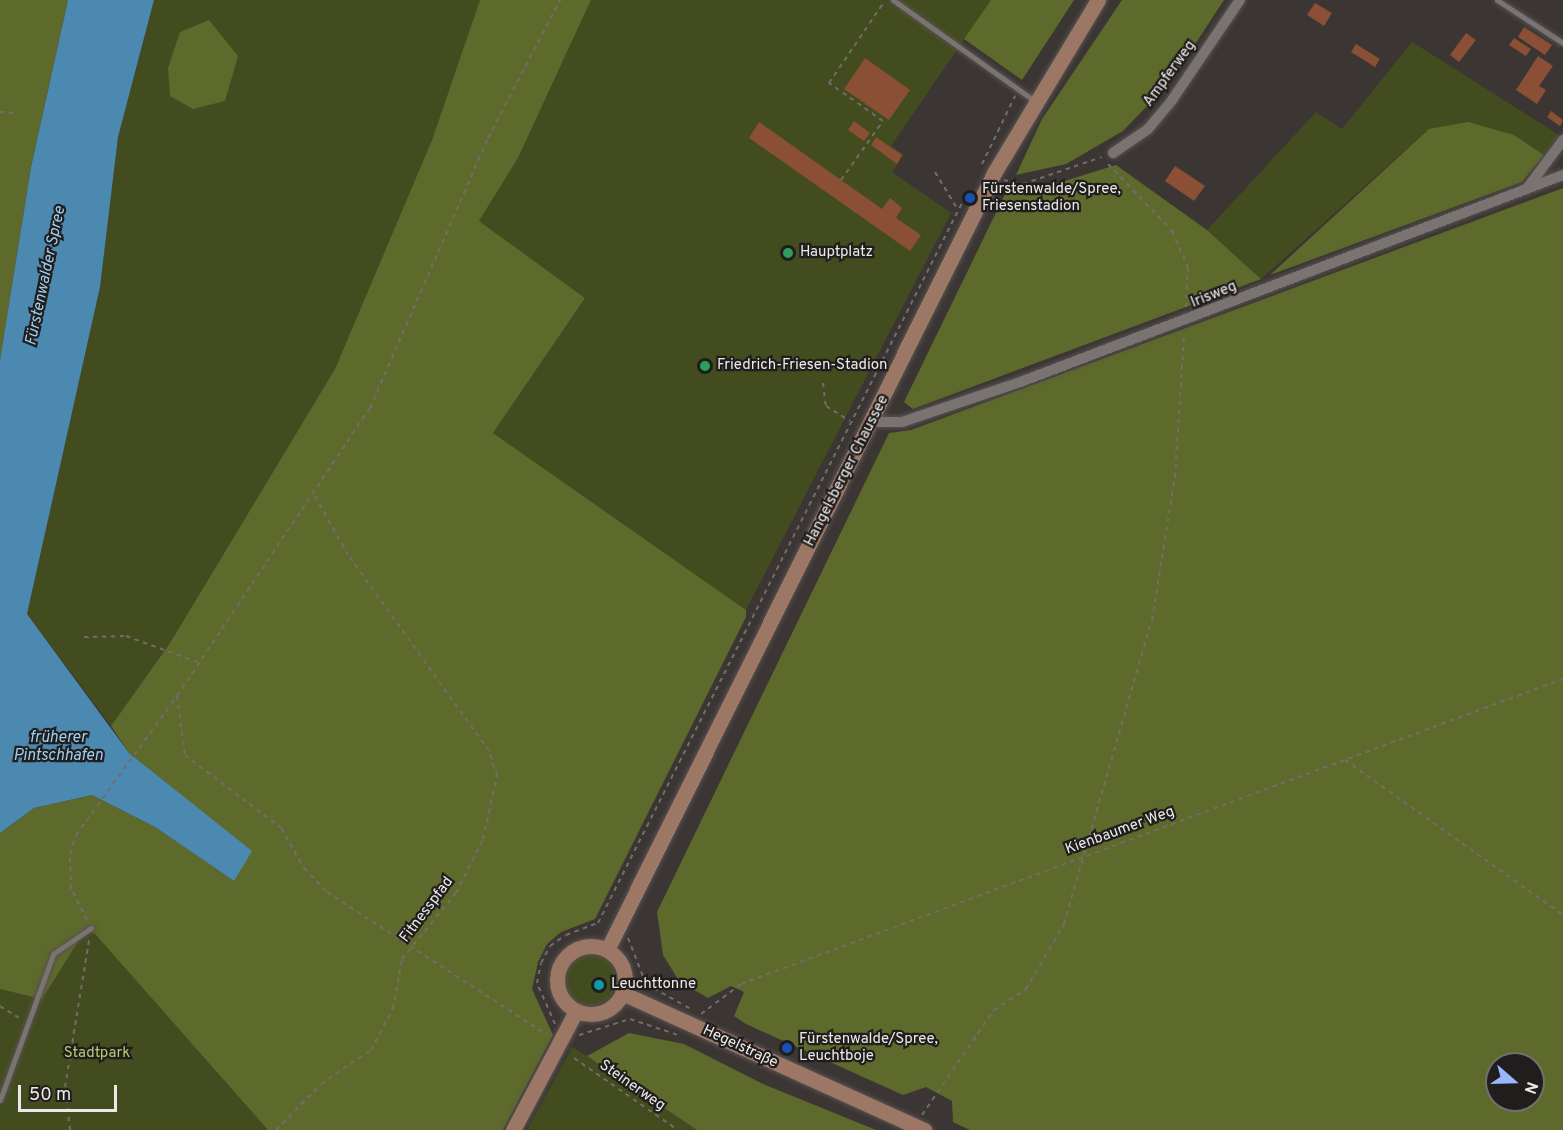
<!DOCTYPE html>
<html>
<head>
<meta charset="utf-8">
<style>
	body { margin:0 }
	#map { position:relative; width:1563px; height:1130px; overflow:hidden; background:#3b3634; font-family:Overpass,sans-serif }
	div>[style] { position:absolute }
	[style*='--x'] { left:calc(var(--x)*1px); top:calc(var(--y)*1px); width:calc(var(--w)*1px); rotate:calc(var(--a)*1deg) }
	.green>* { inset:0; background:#434c1e }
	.round { border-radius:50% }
	.forest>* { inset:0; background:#5e6a2b }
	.water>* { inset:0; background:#4c89b1 }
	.building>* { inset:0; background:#8a4f34 }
	.path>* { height:2px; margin-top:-1px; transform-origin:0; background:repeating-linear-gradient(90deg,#716d6b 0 4.5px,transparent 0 9px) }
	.roads { filter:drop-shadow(0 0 2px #575250) drop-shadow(0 0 2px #575250) }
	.lane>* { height:5px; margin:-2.5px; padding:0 2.5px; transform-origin:2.5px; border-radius:2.5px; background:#797371 }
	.street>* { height:10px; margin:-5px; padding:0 5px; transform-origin:5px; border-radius:5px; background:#797371 }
	.secondary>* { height:15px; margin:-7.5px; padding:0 7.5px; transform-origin:7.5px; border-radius:7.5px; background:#9c7765 }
	.secondary>.ring { margin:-7.5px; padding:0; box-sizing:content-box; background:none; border:15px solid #9c7765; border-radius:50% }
	.dots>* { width:16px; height:16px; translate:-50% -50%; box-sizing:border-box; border:3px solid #201e1d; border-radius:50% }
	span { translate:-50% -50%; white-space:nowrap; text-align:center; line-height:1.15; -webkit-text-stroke:4.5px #201e1d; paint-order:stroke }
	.street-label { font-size:15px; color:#ede9e8 }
	.poi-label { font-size:15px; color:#ede9e8 }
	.left { translate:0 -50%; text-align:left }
	.park-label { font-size:15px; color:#b8cb71 }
	.water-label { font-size:16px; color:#9ecff2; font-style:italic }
	.north { position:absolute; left:1485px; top:1052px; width:60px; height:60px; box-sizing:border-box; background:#201e1d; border:2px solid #726f6e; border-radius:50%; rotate:110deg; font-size:16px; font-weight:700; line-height:24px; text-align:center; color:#ede9e8 }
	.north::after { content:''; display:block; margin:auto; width:21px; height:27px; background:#99b5fd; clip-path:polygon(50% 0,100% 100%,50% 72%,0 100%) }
	.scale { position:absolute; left:18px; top:1085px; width:99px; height:27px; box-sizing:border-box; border:3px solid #ede9e8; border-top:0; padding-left:8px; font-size:18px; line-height:21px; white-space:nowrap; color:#ede9e8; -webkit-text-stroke:4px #201e1d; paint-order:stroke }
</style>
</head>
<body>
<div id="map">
	<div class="green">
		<div style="clip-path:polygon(154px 0,480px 0,432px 140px,335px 369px,170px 643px,111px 726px,27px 614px,100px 287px,118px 137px)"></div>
		<div style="clip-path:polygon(591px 0,991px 0,891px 146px,904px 155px,892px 172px,951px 213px,746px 610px,493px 433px,585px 298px,479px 221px,518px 158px)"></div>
		<div style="clip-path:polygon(1412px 42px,1559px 135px,1544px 155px,1514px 135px,1429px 129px,1261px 279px,1207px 230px,1316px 112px,1342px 129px)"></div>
		<div style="clip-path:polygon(86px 929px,95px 934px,268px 1130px,0 1130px,0 989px,42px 998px)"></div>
		<div class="round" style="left:564px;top:954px;width:52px;height:52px"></div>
		<div style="clip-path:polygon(572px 1047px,587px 1056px,697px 1130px,527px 1130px)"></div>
	</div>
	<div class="forest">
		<div style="clip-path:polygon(0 0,68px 0,31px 167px,0 360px)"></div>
		<div style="clip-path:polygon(480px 0,591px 0,518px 158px,479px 221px,585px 298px,493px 433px,746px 610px,746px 617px,595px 919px,561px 932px,547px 944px,538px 962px,532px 989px,553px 1035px,503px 1130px,268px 1130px,95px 934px,86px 929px,42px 999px,0 989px,0 833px,34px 808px,92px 795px,155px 827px,234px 881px,180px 794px,129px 753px,111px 726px,170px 643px,335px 369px,432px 140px)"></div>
		<div style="clip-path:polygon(991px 0,1074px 0,1022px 80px,964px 39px)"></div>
		<div style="clip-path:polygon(1122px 0,1224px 0,1171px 81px,1123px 131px,1066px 164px,1016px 175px,1042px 119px)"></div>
		<div style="clip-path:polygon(209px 20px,238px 56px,225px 101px,193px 109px,170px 96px,168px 68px,180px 32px)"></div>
		<div style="clip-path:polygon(1468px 122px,1514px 135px,1544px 155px,1522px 182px,1270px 275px,1429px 129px)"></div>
		<div style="clip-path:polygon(1116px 165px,1207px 230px,1261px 279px,913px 409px,904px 402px,1008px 188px,1042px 188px)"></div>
		<div style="clip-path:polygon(evenodd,1563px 188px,1563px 1130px,970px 1130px,953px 1122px,952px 1101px,926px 1087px,903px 1095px,746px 1024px,734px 1016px,744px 992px,731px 986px,708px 998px,679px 981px,663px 955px,657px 912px,889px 433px,911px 430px,1563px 188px,1497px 1064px,1533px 1064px,1533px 1100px,1497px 1100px,1497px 1064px)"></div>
		<div style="clip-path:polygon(629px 1033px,684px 1044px,763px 1084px,876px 1130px,697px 1130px,587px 1056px)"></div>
	</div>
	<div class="water">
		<div style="clip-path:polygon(68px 0,154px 0,118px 137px,100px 287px,27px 614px,129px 753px,252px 851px,234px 881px,155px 827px,92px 795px,34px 808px,0 833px,0 360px,31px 167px)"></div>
	</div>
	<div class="building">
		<div style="clip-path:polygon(1315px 3px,1332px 13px,1324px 26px,1307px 15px)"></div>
		<div style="clip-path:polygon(1524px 27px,1552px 45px,1545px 55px,1518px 37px)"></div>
		<div style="clip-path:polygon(1466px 33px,1476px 40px,1459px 62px,1450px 55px)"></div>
		<div style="clip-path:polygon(1514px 38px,1531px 49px,1526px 56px,1509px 45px)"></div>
		<div style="clip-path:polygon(1356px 44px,1380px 59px,1375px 67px,1351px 52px)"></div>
		<div style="clip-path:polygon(1538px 56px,1553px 66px,1539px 86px,1546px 90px,1537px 104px,1516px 90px)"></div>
		<div style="clip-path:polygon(865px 58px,910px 90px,889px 120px,844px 89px)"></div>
		<div style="clip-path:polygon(1551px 111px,1563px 120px,1560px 126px,1547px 117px)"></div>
		<div style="clip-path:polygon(854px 121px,870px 133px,864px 141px,848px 130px)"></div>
		<div style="clip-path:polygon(759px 122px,882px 209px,890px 198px,902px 208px,896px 218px,921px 235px,910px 251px,749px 138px)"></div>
		<div style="clip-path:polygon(876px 137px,902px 155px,897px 164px,871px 145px)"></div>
		<div style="clip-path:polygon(1175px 166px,1205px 186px,1194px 201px,1165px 181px)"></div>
	</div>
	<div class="path">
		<div style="--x:0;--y:112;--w:14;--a:4"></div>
		<div style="--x:982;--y:164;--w:76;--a:-64.1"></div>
		<div style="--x:1108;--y:164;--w:93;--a:46.3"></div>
		<div style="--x:1172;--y:231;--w:39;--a:66"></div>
		<div style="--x:1188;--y:267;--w:40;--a:92.9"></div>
		<div style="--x:935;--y:172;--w:44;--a:58.8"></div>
		<div style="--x:841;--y:180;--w:72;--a:-54.6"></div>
		<div style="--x:883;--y:121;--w:66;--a:-144.9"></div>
		<div style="--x:829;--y:83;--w:98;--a:-55.8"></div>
		<div style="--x:1004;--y:180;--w:19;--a:12"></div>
		<div style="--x:1023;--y:184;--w:83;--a:-18.9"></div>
		<div style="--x:823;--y:383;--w:23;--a:83"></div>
		<div style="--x:826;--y:406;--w:28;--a:32"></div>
		<div style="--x:84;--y:637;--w:42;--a:-1.4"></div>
		<div style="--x:126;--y:636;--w:76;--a:20.1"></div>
		<div style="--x:177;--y:696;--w:60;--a:82.3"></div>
		<div style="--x:185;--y:755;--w:121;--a:37.2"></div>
		<div style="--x:281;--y:828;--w:46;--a:60.1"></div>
		<div style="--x:304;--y:868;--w:33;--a:46"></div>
		<div style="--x:327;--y:892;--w:262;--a:33"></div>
		<div style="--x:1345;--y:760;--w:267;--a:35.4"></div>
		<div style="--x:87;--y:920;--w:35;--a:-117"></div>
		<div style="--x:71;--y:889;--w:35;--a:-92"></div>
		<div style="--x:70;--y:854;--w:20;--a:-72"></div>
		<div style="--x:76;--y:835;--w:172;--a:-54"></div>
		<div style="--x:177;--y:696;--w:347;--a:-56.2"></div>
		<div style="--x:370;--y:408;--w:295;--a:-66.4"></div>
		<div style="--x:488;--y:138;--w:156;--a:-62.4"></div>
		<div style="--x:628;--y:938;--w:49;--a:68.6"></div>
		<div style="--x:646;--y:984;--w:51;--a:29.1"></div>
		<div style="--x:0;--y:1006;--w:22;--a:32"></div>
		<div style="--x:701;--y:1014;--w:50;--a:-36.9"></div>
		<div style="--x:741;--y:984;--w:877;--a:-20.36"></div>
		<div style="--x:555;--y:1024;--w:45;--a:-113.7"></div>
		<div style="--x:537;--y:983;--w:20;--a:-79"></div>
		<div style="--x:541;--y:963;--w:19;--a:-62"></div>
		<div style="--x:550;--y:946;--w:19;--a:-35"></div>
		<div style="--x:566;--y:935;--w:34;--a:-21"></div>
		<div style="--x:598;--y:923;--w:811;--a:-63.18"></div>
		<div style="--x:579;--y:1035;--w:53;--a:-17.4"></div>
		<div style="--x:630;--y:1019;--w:51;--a:18.4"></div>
		<div style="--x:574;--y:1058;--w:126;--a:34.7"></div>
		<div style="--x:922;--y:1115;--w:127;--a:-55.6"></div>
		<div style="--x:994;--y:1010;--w:38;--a:-33"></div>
		<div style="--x:1026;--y:989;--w:75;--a:-59.7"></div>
		<div style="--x:1064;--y:924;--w:316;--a:-73.9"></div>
		<div style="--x:1152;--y:620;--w:145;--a:-80.9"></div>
		<div style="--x:1175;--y:477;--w:144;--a:-86.4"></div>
		<div style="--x:70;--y:1130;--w:43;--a:-96.6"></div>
		<div style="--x:65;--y:1087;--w:149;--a:-80.7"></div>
		<div style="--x:276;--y:1130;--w:64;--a:-45.6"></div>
		<div style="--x:321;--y:1084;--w:60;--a:-34.2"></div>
		<div style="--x:371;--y:1050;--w:47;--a:-61.8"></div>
		<div style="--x:393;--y:1009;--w:51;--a:-79.8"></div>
		<div style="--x:402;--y:959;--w:85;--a:-50.7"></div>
		<div style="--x:456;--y:893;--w:60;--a:-63.4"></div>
		<div style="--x:483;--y:839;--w:65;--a:-77.5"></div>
		<div style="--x:497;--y:776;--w:26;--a:-108"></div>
		<div style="--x:489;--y:751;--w:241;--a:-125.7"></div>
		<div style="--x:348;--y:555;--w:70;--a:-119.1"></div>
	</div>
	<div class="roads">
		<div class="lane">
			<div style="--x:893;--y:0;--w:172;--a:35.5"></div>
			<div style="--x:1497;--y:0;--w:79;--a:33.1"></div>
			<div style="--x:0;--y:1100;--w:155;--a:-70"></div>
			<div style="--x:53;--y:954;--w:46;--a:-34.4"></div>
		</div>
		<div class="street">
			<div style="--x:1113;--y:153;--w:42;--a:-34.4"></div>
			<div style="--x:1148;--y:129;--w:38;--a:-50"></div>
			<div style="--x:1172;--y:100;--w:121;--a:-55.8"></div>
			<div style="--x:1528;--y:187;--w:59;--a:-53.3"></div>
			<div style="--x:871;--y:422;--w:31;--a:0"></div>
			<div style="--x:902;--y:422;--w:128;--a:-18.7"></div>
			<div style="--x:1023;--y:381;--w:578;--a:-20.88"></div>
		</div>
		<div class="secondary">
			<div class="ring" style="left:557px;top:946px;width:53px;height:53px"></div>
			<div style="--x:607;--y:950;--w:868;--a:-63.52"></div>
			<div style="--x:994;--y:173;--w:202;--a:-59"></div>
			<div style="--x:622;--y:993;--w:332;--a:24.4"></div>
			<div style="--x:513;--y:1130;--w:135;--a:-62.1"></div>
		</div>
	</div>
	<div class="dots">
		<div style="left:970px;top:198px;background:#1a4fb4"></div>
		<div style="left:788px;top:253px;background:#2e9e5b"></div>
		<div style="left:705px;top:366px;background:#2e9e5b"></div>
		<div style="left:599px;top:985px;background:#0f9aa8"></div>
		<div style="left:787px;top:1048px;background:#1a4fb4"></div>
	</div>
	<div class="street-label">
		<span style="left:1170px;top:74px;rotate:-54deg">Ampferweg</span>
		<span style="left:1214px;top:295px;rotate:-22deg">Irisweg</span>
		<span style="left:847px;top:471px;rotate:-63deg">Hangelsberger Chaussee</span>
		<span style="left:1120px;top:831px;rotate:-20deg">Kienbaumer Weg</span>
		<span style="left:427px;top:910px;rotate:-53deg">Fitnesspfad</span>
		<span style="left:740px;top:1047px;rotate:25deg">Hegelstraße</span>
		<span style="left:632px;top:1086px;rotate:35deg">Steinerweg</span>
	</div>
	<div class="poi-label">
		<span class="left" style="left:982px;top:198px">Fürstenwalde/Spree,<br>Friesenstadion</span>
		<span class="left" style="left:800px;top:253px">Hauptplatz</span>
		<span class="left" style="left:717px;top:366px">Friedrich-Friesen-Stadion</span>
		<span class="left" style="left:611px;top:985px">Leuchttonne</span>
		<span class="left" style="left:799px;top:1048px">Fürstenwalde/Spree,<br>Leuchtboje</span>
	</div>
	<div class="park-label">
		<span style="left:97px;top:1054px">Stadtpark</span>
	</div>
	<div class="water-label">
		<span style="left:46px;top:276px;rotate:-78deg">Fürstenwalder Spree</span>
		<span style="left:58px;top:747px">früherer<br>Pintschhafen</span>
	</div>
	<div class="north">N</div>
	<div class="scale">50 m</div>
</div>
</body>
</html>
